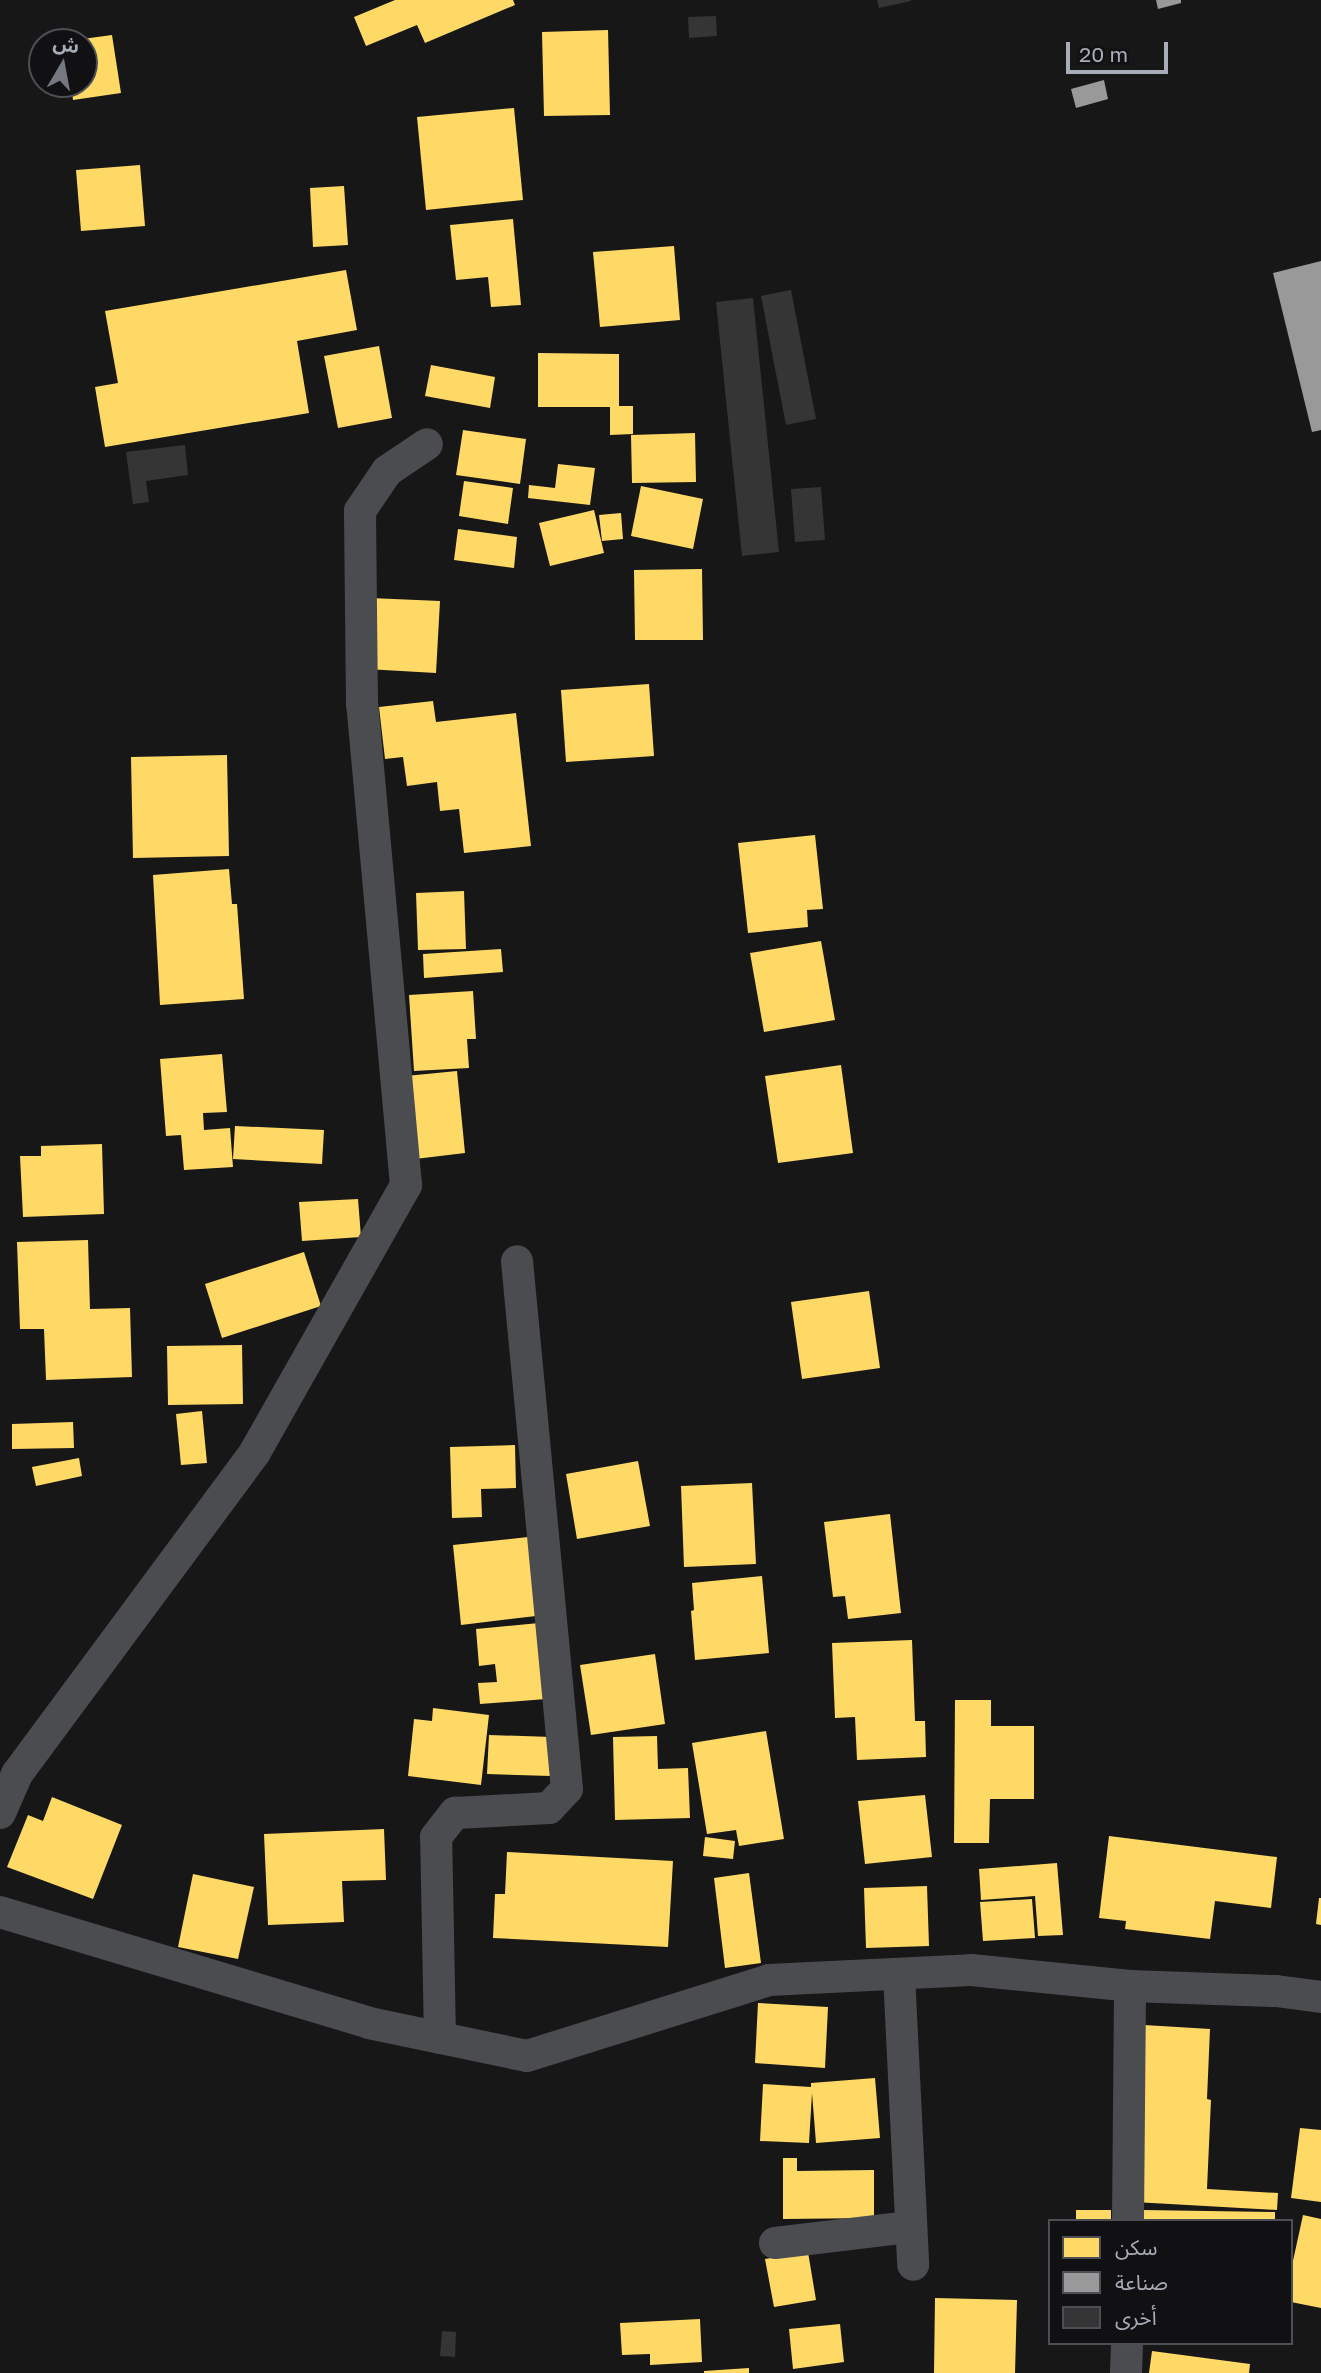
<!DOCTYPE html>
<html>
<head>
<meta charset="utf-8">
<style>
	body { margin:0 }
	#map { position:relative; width:1321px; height:2373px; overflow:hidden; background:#171717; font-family:"Golos Text","Noto Sans Arabic",sans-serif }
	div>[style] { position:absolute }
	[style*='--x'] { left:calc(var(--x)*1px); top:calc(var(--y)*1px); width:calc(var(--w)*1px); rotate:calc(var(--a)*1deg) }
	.homes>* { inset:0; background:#ffd966 }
	.industry>* { inset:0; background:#999 }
	.building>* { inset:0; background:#353536 }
	.street>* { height:32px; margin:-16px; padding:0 16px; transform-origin:16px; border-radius:16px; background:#4b4c50 }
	span { translate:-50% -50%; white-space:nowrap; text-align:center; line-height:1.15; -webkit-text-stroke:7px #111113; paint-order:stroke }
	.legend { position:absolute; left:1048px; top:2219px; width:245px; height:126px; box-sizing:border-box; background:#111113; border:2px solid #4d4f55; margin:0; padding:9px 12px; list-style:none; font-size:21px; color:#a8acb8 }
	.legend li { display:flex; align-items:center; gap:14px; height:35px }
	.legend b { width:35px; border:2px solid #4d4f55 }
	.north { position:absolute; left:28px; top:28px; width:70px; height:70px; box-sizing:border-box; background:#111113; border:2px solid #4d4f55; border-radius:50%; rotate:10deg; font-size:19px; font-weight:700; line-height:28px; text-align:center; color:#a8acb8 }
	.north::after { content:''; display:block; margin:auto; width:24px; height:32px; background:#757880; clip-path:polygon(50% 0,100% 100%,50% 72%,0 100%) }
	.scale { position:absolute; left:1066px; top:42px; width:102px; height:32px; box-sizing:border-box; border:4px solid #a8acb8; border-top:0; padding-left:9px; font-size:21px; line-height:24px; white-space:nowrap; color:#a8acb8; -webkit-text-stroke:5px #111113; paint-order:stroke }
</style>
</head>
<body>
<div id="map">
	<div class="homes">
		<div style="clip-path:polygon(395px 0,513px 0,515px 5px,425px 43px,417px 25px,366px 46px,354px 17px)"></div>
		<div style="clip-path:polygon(608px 30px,610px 115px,544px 116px,542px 32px)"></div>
		<div style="clip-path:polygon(112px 35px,121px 93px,73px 100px,71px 84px,84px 84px,84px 42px,75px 40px)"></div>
		<div style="clip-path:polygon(514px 108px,523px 200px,426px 210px,417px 117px)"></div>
		<div style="clip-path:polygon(140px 165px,145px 226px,81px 231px,76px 170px)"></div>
		<div style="clip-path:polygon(344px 186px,348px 245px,313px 247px,310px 188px)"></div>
		<div style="clip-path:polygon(513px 219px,521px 305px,491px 307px,488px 277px,456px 280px,450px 225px)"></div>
		<div style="clip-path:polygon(674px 246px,680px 320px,600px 327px,593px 252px)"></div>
		<div style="clip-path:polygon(346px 270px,357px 330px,297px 341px,309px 413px,105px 447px,95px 387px,118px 383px,105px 311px)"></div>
		<div style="clip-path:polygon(379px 346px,392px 418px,338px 428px,324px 356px)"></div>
		<div style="clip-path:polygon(538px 353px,619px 354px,619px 406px,633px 406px,633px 434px,610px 435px,610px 407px,538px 407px)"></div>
		<div style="clip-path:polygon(431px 365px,495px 377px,490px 408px,425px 396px)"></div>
		<div style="clip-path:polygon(463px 430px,526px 439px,520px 484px,456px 475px)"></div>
		<div style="clip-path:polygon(695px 433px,696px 482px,632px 483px,631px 435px)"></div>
		<div style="clip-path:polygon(558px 464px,595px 468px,590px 505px,528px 498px,529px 485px,555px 488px)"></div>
		<div style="clip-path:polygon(464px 481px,513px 488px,508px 524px,459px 516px)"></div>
		<div style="clip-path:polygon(641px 486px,703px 499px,693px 549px,631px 536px)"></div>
		<div style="clip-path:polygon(594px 510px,604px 553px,550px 566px,539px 523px)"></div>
		<div style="clip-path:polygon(621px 513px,623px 539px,602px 541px,599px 515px)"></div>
		<div style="clip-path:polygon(458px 529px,517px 537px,514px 568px,454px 560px)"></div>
		<div style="clip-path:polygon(702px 569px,703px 640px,635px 640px,634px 570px)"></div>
		<div style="clip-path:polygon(370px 598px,440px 601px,436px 673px,366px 669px)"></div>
		<div style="clip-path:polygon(649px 684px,654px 756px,566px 762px,561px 690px)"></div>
		<div style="clip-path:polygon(433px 701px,436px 722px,516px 713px,531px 846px,464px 853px,459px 809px,440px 811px,437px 782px,407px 786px,403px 757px,385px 759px,379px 707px)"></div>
		<div style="clip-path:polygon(227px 755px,229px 856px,133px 858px,131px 757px)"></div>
		<div style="clip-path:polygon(815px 835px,823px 909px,807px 910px,808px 927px,748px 933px,738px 843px)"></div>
		<div style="clip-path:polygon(229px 869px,232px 904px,237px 904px,244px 999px,160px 1005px,153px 875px)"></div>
		<div style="clip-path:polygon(464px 891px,466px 949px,418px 950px,416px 893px)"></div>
		<div style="clip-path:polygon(821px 941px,835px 1020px,764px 1032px,750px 953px)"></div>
		<div style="clip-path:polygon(501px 949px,503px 972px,424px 978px,423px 954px)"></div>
		<div style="clip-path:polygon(473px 991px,476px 1039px,467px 1039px,469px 1068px,414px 1071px,409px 995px)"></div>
		<div style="clip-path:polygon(222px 1054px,227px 1112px,203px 1113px,204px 1130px,230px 1128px,233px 1167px,184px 1170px,181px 1135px,166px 1136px,160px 1059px)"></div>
		<div style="clip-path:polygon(841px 1065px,853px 1153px,778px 1163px,765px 1076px)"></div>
		<div style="clip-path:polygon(457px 1071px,465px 1153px,415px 1159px,406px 1076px)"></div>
		<div style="clip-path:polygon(235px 1126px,324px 1130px,322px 1164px,233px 1159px)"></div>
		<div style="clip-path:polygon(102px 1144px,104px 1214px,23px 1217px,20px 1156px,41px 1156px,41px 1146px)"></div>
		<div style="clip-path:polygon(358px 1199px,361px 1237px,302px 1241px,299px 1202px)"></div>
		<div style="clip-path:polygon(88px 1240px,90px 1309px,130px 1308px,132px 1377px,46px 1380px,44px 1329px,20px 1329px,17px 1242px)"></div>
		<div style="clip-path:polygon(304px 1252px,321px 1306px,222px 1338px,205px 1284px)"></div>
		<div style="clip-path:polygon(869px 1291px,880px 1368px,802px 1379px,791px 1302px)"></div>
		<div style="clip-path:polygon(242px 1345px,243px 1404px,168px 1405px,167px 1346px)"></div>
		<div style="clip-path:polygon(202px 1411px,207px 1463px,181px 1465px,176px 1414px)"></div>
		<div style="clip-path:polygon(73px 1422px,74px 1448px,12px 1449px,12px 1424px)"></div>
		<div style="clip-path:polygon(515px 1445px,516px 1488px,481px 1489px,482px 1517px,452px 1518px,450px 1447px)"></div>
		<div style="clip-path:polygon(79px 1458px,82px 1476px,36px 1486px,32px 1467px)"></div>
		<div style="clip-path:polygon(638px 1461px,650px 1526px,577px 1539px,566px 1474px)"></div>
		<div style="clip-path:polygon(752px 1483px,756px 1564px,684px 1567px,681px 1486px)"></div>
		<div style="clip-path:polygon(890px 1514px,901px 1613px,848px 1619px,845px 1596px,833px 1597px,824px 1522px)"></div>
		<div style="clip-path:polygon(528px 1537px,536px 1616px,461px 1625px,453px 1545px)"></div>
		<div style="clip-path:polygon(762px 1576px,769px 1653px,695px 1660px,691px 1611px,694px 1610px,692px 1583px)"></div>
		<div style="clip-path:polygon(539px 1623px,546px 1699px,480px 1704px,478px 1683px,497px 1682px,495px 1664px,479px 1666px,476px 1629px)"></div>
		<div style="clip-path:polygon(912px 1640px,915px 1721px,925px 1721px,926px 1757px,857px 1760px,855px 1717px,835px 1718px,832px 1643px)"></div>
		<div style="clip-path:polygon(655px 1654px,665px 1724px,591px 1735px,580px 1665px)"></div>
		<div style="clip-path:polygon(955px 1700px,991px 1700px,991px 1726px,1034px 1726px,1034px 1799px,990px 1799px,989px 1843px,954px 1843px)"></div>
		<div style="clip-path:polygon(433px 1708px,489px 1715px,481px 1785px,408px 1776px,414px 1719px,432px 1721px)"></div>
		<div style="clip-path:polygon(766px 1731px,784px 1839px,739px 1846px,736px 1830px,707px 1834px,692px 1743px)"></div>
		<div style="clip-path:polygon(489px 1735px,552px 1737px,551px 1776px,487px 1774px)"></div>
		<div style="clip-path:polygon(657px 1736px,658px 1769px,688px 1768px,690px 1818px,615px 1820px,613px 1737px)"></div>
		<div style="clip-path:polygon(925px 1795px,932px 1857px,865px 1864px,858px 1801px)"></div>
		<div style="clip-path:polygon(52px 1797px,122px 1825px,93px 1899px,7px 1867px,28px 1815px,43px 1821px)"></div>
		<div style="clip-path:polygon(384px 1829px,386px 1880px,342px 1881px,344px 1922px,268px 1925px,264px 1834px)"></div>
		<div style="clip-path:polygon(1109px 1836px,1277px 1857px,1271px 1908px,1215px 1901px,1210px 1939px,1125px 1929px,1126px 1921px,1099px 1918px)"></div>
		<div style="clip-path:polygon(705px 1837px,735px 1841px,733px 1859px,703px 1856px)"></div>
		<div style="clip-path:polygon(507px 1852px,673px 1861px,668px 1947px,493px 1938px,495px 1894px,505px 1894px)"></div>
		<div style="clip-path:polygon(1057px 1863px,1063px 1935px,1038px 1936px,1035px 1896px,981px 1900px,979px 1869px)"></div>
		<div style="clip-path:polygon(749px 1873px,761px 1963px,725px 1968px,714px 1878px)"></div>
		<div style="clip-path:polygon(193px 1874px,254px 1887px,238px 1959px,178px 1947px)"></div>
		<div style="clip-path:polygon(927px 1886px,929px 1946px,866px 1948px,864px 1888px)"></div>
		<div style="clip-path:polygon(1319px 1898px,1321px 1898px,1321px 1925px,1316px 1924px)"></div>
		<div style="clip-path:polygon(1032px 1899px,1035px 1938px,983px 1941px,980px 1902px)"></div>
		<div style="clip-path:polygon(758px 2003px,828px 2007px,825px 2068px,755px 2063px)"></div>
		<div style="clip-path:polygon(1144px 2025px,1210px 2029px,1207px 2099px,1211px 2100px,1207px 2189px,1278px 2193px,1277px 2210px,1134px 2202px)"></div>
		<div style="clip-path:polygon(875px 2078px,880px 2138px,816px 2143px,812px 2093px,809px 2143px,760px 2141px,763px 2084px,811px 2087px,811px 2083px)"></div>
		<div style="clip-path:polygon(1300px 2128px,1321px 2130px,1321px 2202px,1291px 2198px)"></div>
		<div style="clip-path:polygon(783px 2158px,797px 2158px,797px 2171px,874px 2170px,874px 2218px,783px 2219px)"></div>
		<div style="clip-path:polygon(1076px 2210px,1111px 2210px,1111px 2221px,1076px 2221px)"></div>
		<div style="clip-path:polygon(1143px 2210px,1275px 2212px,1275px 2221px,1143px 2221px)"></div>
		<div style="clip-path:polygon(1303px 2215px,1321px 2219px,1321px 2308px,1291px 2302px,1291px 2270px)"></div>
		<div style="clip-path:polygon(808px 2252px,816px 2300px,774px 2307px,765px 2259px)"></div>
		<div style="clip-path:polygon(935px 2298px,1017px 2300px,1015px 2373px,934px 2373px)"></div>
		<div style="clip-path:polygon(700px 2319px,702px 2362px,650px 2365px,650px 2354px,622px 2355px,620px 2323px)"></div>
		<div style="clip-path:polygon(840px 2324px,844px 2362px,793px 2369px,789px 2329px)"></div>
		<div style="clip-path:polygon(1152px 2351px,1250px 2364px,1249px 2373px,1149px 2373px)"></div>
		<div style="clip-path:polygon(749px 2368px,749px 2373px,704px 2373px,704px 2371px)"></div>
	</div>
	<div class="industry">
		<div style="clip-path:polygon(1156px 0,1181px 0,1181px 3px,1158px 9px)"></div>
		<div style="clip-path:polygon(1104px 80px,1108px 99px,1076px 108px,1071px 89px)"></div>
		<div style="clip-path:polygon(1321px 261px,1321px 430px,1312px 432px,1273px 273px)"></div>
	</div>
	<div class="building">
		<div style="clip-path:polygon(877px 0,911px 0,911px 1px,879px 8px)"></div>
		<div style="clip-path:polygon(716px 16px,717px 36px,689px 38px,688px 17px)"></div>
		<div style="clip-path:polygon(791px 290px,816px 419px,786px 425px,761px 296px)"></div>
		<div style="clip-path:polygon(753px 298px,779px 552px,742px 556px,716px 302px)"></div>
		<div style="clip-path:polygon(185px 445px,188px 475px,146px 481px,149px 502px,133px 504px,126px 452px)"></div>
		<div style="clip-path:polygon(821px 487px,825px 540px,795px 542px,791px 489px)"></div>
		<div style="clip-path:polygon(442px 2331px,456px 2332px,455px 2357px,440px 2356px)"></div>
	</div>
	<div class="street">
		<div style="--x:0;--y:1813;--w:43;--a:-66.4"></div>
		<div style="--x:17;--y:1774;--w:400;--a:-53.5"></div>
		<div style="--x:255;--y:1452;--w:307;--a:-60.5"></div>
		<div style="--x:406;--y:1185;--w:482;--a:-95.2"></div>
		<div style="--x:362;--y:705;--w:194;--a:-90.6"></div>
		<div style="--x:360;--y:511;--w:48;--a:-56"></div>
		<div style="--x:387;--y:471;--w:48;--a:-34"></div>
		<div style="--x:0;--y:1912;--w:385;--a:16.7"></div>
		<div style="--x:369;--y:2023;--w:161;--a:11.8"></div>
		<div style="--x:527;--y:2056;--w:254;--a:-17.4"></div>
		<div style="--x:769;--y:1980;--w:202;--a:-2.8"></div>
		<div style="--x:971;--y:1970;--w:160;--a:5.7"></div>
		<div style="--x:1130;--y:1986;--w:146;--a:2"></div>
		<div style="--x:1276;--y:1991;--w:45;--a:7.6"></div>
		<div style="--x:899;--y:1974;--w:291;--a:87.2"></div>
		<div style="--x:440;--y:2038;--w:201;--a:-91.1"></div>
		<div style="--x:436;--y:1837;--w:31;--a:-52"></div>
		<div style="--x:455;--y:1813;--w:94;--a:-3"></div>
		<div style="--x:549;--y:1808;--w:26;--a:-47"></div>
		<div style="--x:567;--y:1789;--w:530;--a:-95.41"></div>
		<div style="--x:1128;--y:2221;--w:235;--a:-89.5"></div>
		<div style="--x:775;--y:2243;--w:136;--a:-6.8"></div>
		<div style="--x:1126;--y:2373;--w:30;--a:-88"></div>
	</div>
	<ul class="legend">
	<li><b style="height:19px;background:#ffd966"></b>سكن</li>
	<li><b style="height:19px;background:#999"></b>صناعة</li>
	<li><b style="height:19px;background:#353536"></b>أخرى</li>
	</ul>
	<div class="north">ش</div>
	<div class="scale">20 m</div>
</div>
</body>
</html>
